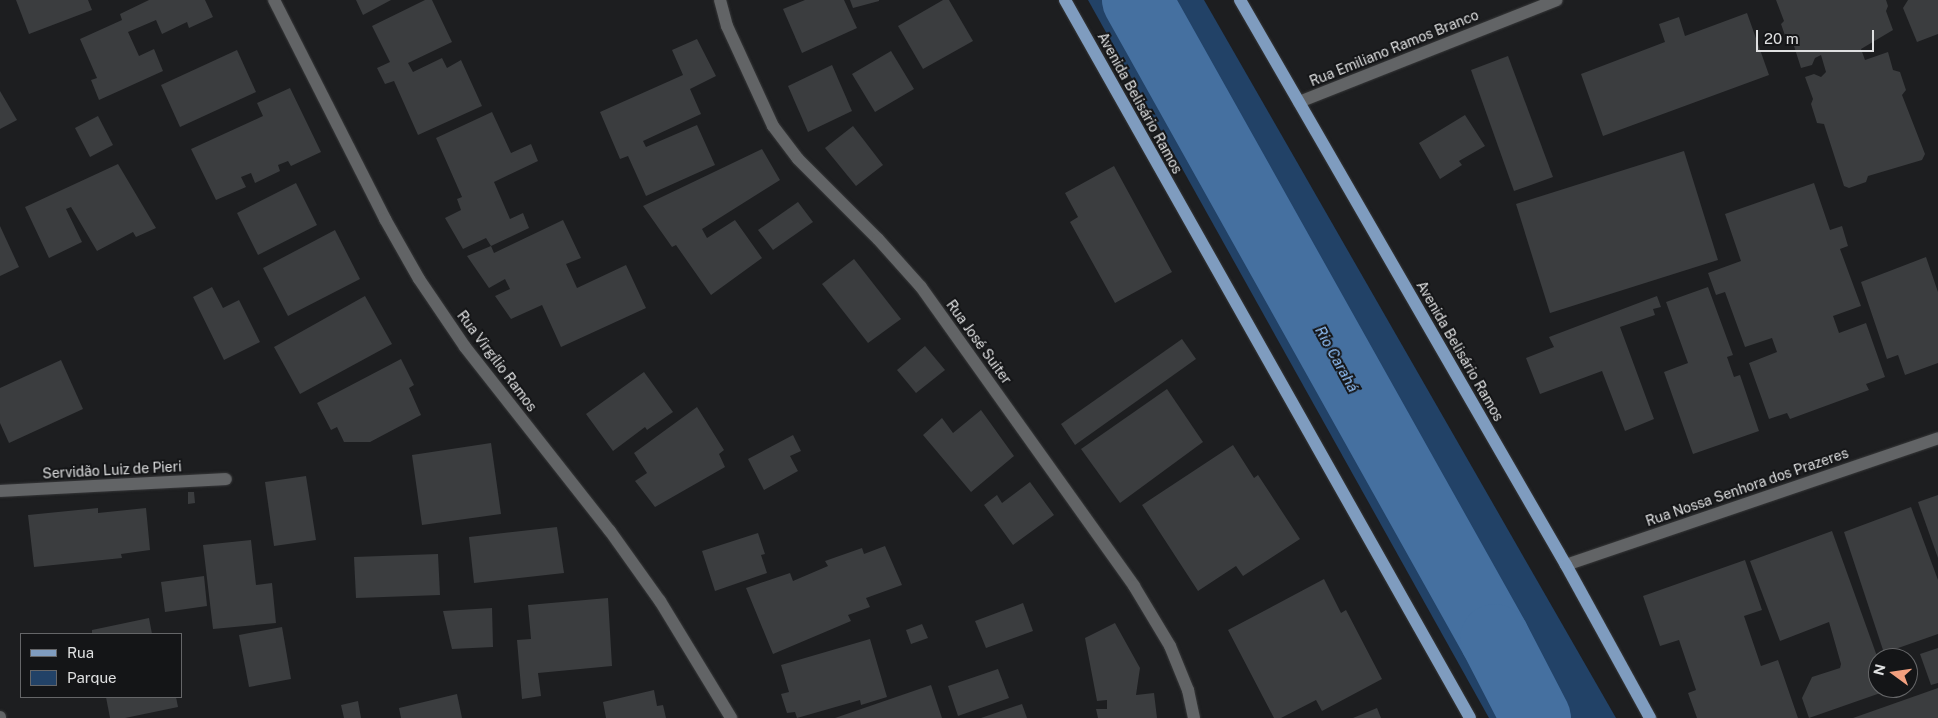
<!DOCTYPE html>
<html>
<head>
<meta charset="utf-8">
<style>
	body { margin:0 }
	#map { position:relative; width:1938px; height:718px; overflow:hidden; background:#1d1e20; font-family:"Public Sans",sans-serif }
	div>[style] { position:absolute }
	[style*='--x'] { left:calc(var(--x)*1px); top:calc(var(--y)*1px); width:calc(var(--w)*1px); rotate:calc(var(--a)*1deg) }
	.green>* { inset:0; background:#224267 }
	.river>* { height:70px; margin:-35px; padding:0 35px; transform-origin:35px; border-radius:35px; background:#4570a0 }
	.building>* { inset:0; background:#3b3d3f }
	.roads { filter:drop-shadow(0 0 1px #373839) drop-shadow(0 0 1px #373839) }
	.street>* { height:12px; margin:-6px; padding:0 6px; transform-origin:6px; border-radius:6px; background:#626466 }
	.primary>* { height:12px; margin:-6px; padding:0 6px; transform-origin:6px; border-radius:6px; background:#7f9cbf }
	span { translate:-50% -50%; white-space:nowrap; text-align:center; line-height:1.15; -webkit-text-stroke:4px #141517; paint-order:stroke }
	.street-label { font-size:14px; color:#dfe0e1 }
	.water-label { font-size:15px; color:#93c4fd; font-style:italic }
	.legend { position:absolute; left:20px; top:633px; width:162px; height:65px; box-sizing:border-box; background:#141517; border:1px solid #656668; margin:0; padding:6px 9px; list-style:none; font-size:15px; color:#dfe0e1 }
	.legend li { display:flex; align-items:center; gap:10px; height:25px }
	.legend b { width:25px; border:1px solid #656668 }
	.north { position:absolute; left:1868px; top:648px; width:50px; height:50px; box-sizing:border-box; background:#141517; border:1px solid #656668; border-radius:50%; rotate:284deg; font-size:14px; font-weight:700; line-height:20px; text-align:center; color:#dfe0e1 }
	.north::after { content:''; display:block; margin:auto; width:18px; height:22px; background:#f2a07f; clip-path:polygon(50% 0,100% 100%,50% 72%,0 100%) }
	.scale { position:absolute; left:1756px; top:30px; width:118px; height:22px; box-sizing:border-box; border:2px solid #dfe0e1; border-top:0; padding-left:6px; font-size:15px; line-height:18px; white-space:nowrap; color:#dfe0e1; -webkit-text-stroke:4px #141517; paint-order:stroke }
</style>
</head>
<body>
<div id="map">
	<div class="green">
		<div style="clip-path:polygon(1088px 0,1204px 0,1616px 718px,1489px 718px)"></div>
	</div>
	<div class="river">
		<div style="--x:1137;--y:0;--w:732;--a:60.74"></div>
		<div style="--x:1495;--y:639;--w:89;--a:62.6"></div>
	</div>
	<div class="building">
		<div style="clip-path:polygon(16px 0,88px 0,92px 10px,29px 34px)"></div>
		<div style="clip-path:polygon(149px 0,205px 0,213px 17px,189px 28px,187px 22px,162px 34px,156px 20px,128px 32px,139px 56px,154px 49px,163px 71px,99px 100px,91px 80px,97px 78px,80px 39px,122px 20px,120px 14px)"></div>
		<div style="clip-path:polygon(356px 0,391px 0,363px 15px)"></div>
		<div style="clip-path:polygon(425px 0,432px 0,452px 42px,408px 63px,413px 72px,442px 58px,447px 68px,461px 60px,482px 106px,418px 135px,394px 81px,385px 84px,377px 68px,390px 62px,372px 26px)"></div>
		<div style="clip-path:polygon(805px 0,844px 0,857px 28px,802px 53px,783px 9px)"></div>
		<div style="clip-path:polygon(850px 0,879px 0,879px 1px,853px 8px)"></div>
		<div style="clip-path:polygon(943px 0,949px 0,973px 41px,923px 69px,898px 26px)"></div>
		<div style="clip-path:polygon(1776px 0,1886px 0,1888px 6px,1886px 11px,1893px 30px,1861px 49px,1865px 60px,1888px 52px,1893px 70px,1900px 72px,1906px 90px,1902px 95px,1925px 154px,1922px 160px,1868px 176px,1866px 182px,1849px 188px,1844px 186px,1824px 124px,1817px 123px,1811px 104px,1813px 99px,1805px 77px,1814px 74px,1821px 77px,1826px 72px,1821px 55px,1815px 58px,1812px 65px,1801px 68px,1794px 46px,1788px 44px,1781px 24px,1784px 21px)"></div>
		<div style="clip-path:polygon(1908px 0,1938px 0,1938px 34px,1917px 42px,1903px 8px)"></div>
		<div style="clip-path:polygon(1747px 13px,1769px 75px,1603px 136px,1581px 74px,1665px 42px,1659px 24px,1679px 17px,1685px 36px)"></div>
		<div style="clip-path:polygon(697px 39px,716px 76px,690px 89px,701px 114px,643px 141px,646px 147px,697px 125px,715px 165px,646px 196px,628px 156px,620px 159px,600px 112px,683px 75px,672px 50px)"></div>
		<div style="clip-path:polygon(237px 50px,256px 92px,180px 127px,161px 85px)"></div>
		<div style="clip-path:polygon(891px 51px,914px 89px,875px 112px,852px 74px)"></div>
		<div style="clip-path:polygon(1508px 56px,1553px 177px,1514px 191px,1471px 70px)"></div>
		<div style="clip-path:polygon(832px 65px,852px 111px,808px 132px,788px 86px)"></div>
		<div style="clip-path:polygon(290px 88px,321px 152px,291px 166px,288px 161px,278px 165px,280px 171px,255px 183px,251px 173px,241px 177px,246px 187px,216px 200px,191px 149px,263px 116px,257px 103px)"></div>
		<div style="clip-path:polygon(0 91px,17px 120px,0 129px)"></div>
		<div style="clip-path:polygon(492px 112px,511px 153px,531px 144px,538px 161px,494px 182px,510px 219px,523px 213px,529px 228px,491px 246px,494px 253px,563px 220px,581px 258px,566px 264px,577px 288px,626px 265px,646px 308px,561px 347px,542px 305px,511px 319px,495px 296px,510px 289px,505px 279px,489px 288px,467px 256px,491px 246px,486px 238px,463px 249px,445px 218px,461px 210px,457px 199px,462px 197px,436px 138px)"></div>
		<div style="clip-path:polygon(1465px 115px,1485px 146px,1459px 161px,1462px 165px,1440px 179px,1419px 143px)"></div>
		<div style="clip-path:polygon(98px 116px,113px 145px,90px 157px,75px 128px)"></div>
		<div style="clip-path:polygon(853px 126px,883px 165px,856px 186px,825px 148px)"></div>
		<div style="clip-path:polygon(762px 149px,780px 180px,702px 229px,707px 238px,735px 220px,762px 258px,711px 295px,676px 245px,672px 247px,643px 206px)"></div>
		<div style="clip-path:polygon(1684px 151px,1718px 260px,1550px 313px,1516px 204px)"></div>
		<div style="clip-path:polygon(118px 164px,156px 228px,136px 237px,133px 232px,97px 251px,71px 207px,66px 209px,82px 242px,49px 258px,25px 207px)"></div>
		<div style="clip-path:polygon(1114px 166px,1172px 272px,1115px 303px,1070px 222px,1078px 217px,1065px 193px)"></div>
		<div style="clip-path:polygon(296px 183px,317px 225px,258px 255px,237px 213px)"></div>
		<div style="clip-path:polygon(1814px 183px,1830px 230px,1842px 226px,1848px 246px,1840px 249px,1861px 306px,1833px 316px,1839px 333px,1866px 323px,1885px 377px,1866px 384px,1869px 390px,1790px 419px,1787px 413px,1769px 419px,1749px 363px,1777px 352px,1772px 338px,1745px 347px,1725px 292px,1716px 295px,1708px 273px,1741px 261px,1725px 214px)"></div>
		<div style="clip-path:polygon(798px 202px,813px 222px,773px 250px,758px 230px)"></div>
		<div style="clip-path:polygon(0 226px,19px 267px,0 276px)"></div>
		<div style="clip-path:polygon(335px 230px,360px 279px,288px 316px,263px 268px)"></div>
		<div style="clip-path:polygon(1926px 257px,1938px 292px,1938px 363px,1905px 375px,1898px 355px,1887px 359px,1861px 282px)"></div>
		<div style="clip-path:polygon(854px 259px,901px 319px,868px 343px,822px 284px)"></div>
		<div style="clip-path:polygon(212px 287px,223px 308px,239px 300px,260px 342px,224px 360px,193px 297px)"></div>
		<div style="clip-path:polygon(1708px 287px,1733px 355px,1727px 357px,1734px 377px,1740px 375px,1759px 431px,1693px 454px,1664px 372px,1688px 363px,1666px 302px)"></div>
		<div style="clip-path:polygon(365px 296px,392px 344px,300px 394px,274px 347px)"></div>
		<div style="clip-path:polygon(1657px 296px,1661px 307px,1653px 309px,1655px 315px,1620px 327px,1654px 419px,1625px 431px,1602px 371px,1540px 394px,1526px 358px,1554px 347px,1549px 337px)"></div>
		<div style="clip-path:polygon(1182px 339px,1196px 359px,1075px 445px,1061px 424px)"></div>
		<div style="clip-path:polygon(925px 346px,945px 370px,916px 393px,897px 370px)"></div>
		<div style="clip-path:polygon(401px 359px,414px 385px,409px 388px,421px 415px,370px 442px,344px 442px,337px 427px,331px 430px,317px 403px)"></div>
		<div style="clip-path:polygon(61px 360px,83px 409px,9px 443px,0 423px,0 388px)"></div>
		<div style="clip-path:polygon(644px 372px,673px 412px,647px 430px,645px 427px,613px 451px,586px 414px)"></div>
		<div style="clip-path:polygon(1167px 389px,1203px 442px,1120px 503px,1081px 449px)"></div>
		<div style="clip-path:polygon(697px 407px,724px 450px,719px 454px,725px 467px,655px 507px,635px 481px,647px 473px,634px 453px)"></div>
		<div style="clip-path:polygon(981px 410px,1014px 456px,971px 492px,923px 435px,942px 418px,953px 433px)"></div>
		<div style="clip-path:polygon(793px 435px,801px 451px,790px 456px,798px 471px,764px 490px,748px 459px)"></div>
		<div style="clip-path:polygon(491px 443px,501px 514px,422px 525px,412px 455px)"></div>
		<div style="clip-path:polygon(1233px 445px,1254px 478px,1258px 475px,1300px 539px,1243px 576px,1236px 566px,1198px 591px,1142px 505px)"></div>
		<div style="clip-path:polygon(306px 476px,316px 540px,274px 546px,265px 482px)"></div>
		<div style="clip-path:polygon(1030px 482px,1054px 515px,1013px 545px,984px 505px,997px 495px,1002px 503px)"></div>
		<div style="clip-path:polygon(188px 492px,194px 492px,195px 503px,188px 504px)"></div>
		<div style="clip-path:polygon(1938px 495px,1938px 558px,1918px 502px)"></div>
		<div style="clip-path:polygon(1911px 507px,1938px 580px,1938px 634px,1884px 653px,1844px 532px)"></div>
		<div style="clip-path:polygon(98px 508px,98px 513px,146px 508px,150px 550px,121px 554px,122px 558px,34px 567px,28px 515px)"></div>
		<div style="clip-path:polygon(557px 527px,564px 573px,474px 583px,469px 537px)"></div>
		<div style="clip-path:polygon(1832px 531px,1878px 659px,1878px 688px,1888px 688px,1889px 690px,1809px 718px,1802px 698px,1812px 677px,1840px 668px,1841px 664px,1829px 622px,1780px 641px,1750px 561px)"></div>
		<div style="clip-path:polygon(758px 533px,765px 554px,761px 555px,767px 573px,715px 591px,702px 551px)"></div>
		<div style="clip-path:polygon(251px 540px,256px 585px,272px 583px,276px 623px,213px 629px,203px 545px)"></div>
		<div style="clip-path:polygon(885px 546px,902px 585px,866px 598px,870px 607px,848px 615px,851px 621px,773px 654px,746px 588px,790px 573px,793px 581px,828px 566px,825px 561px,862px 548px,864px 554px)"></div>
		<div style="clip-path:polygon(438px 554px,440px 595px,356px 598px,354px 557px)"></div>
		<div style="clip-path:polygon(1745px 560px,1762px 610px,1744px 616px,1761px 666px,1778px 660px,1798px 718px,1697px 718px,1688px 693px,1696px 690px,1679px 640px,1660px 646px,1643px 596px)"></div>
		<div style="clip-path:polygon(204px 576px,207px 606px,165px 612px,161px 582px)"></div>
		<div style="clip-path:polygon(1324px 579px,1341px 613px,1346px 610px,1382px 679px,1322px 711px,1316px 700px,1281px 718px,1274px 718px,1228px 630px)"></div>
		<div style="clip-path:polygon(608px 598px,612px 666px,538px 673px,541px 696px,522px 699px,517px 640px,531px 639px,528px 605px)"></div>
		<div style="clip-path:polygon(1023px 603px,1033px 631px,986px 648px,975px 621px)"></div>
		<div style="clip-path:polygon(492px 608px,493px 647px,452px 649px,443px 611px)"></div>
		<div style="clip-path:polygon(149px 618px,152px 634px,92px 634px,92px 630px)"></div>
		<div style="clip-path:polygon(1115px 623px,1140px 668px,1136px 695px,1154px 693px,1157px 718px,1098px 718px,1096px 709px,1107px 709px,1107px 700px,1097px 701px,1085px 638px)"></div>
		<div style="clip-path:polygon(922px 624px,928px 638px,911px 644px,906px 630px)"></div>
		<div style="clip-path:polygon(282px 627px,291px 679px,249px 687px,239px 635px)"></div>
		<div style="clip-path:polygon(870px 639px,887px 697px,861px 705px,860px 700px,797px 718px,795px 712px,787px 713px,781px 694px,789px 692px,781px 665px)"></div>
		<div style="clip-path:polygon(1938px 648px,1938px 683px,1931px 685px,1920px 654px)"></div>
		<div style="clip-path:polygon(998px 669px,1009px 698px,958px 716px,948px 686px)"></div>
		<div style="clip-path:polygon(931px 685px,942px 718px,835px 718px)"></div>
		<div style="clip-path:polygon(1938px 688px,1938px 718px,1853px 718px)"></div>
		<div style="clip-path:polygon(654px 690px,657px 706px,663px 705px,666px 718px,606px 718px,603px 702px)"></div>
		<div style="clip-path:polygon(457px 694px,462px 718px,401px 718px,399px 708px)"></div>
		<div style="clip-path:polygon(106px 697px,176px 697px,178px 707px,125px 718px,110px 718px)"></div>
		<div style="clip-path:polygon(358px 701px,361px 718px,344px 718px,341px 705px)"></div>
		<div style="clip-path:polygon(1022px 704px,1027px 718px,981px 718px)"></div>
		<div style="clip-path:polygon(1377px 708px,1381px 718px,1353px 718px)"></div>
	</div>
	<div class="roads">
		<div class="street">
			<div style="--x:274;--y:0;--w:246;--a:63.1"></div>
			<div style="--x:385;--y:219;--w:69;--a:60.5"></div>
			<div style="--x:419;--y:279;--w:82;--a:55.9"></div>
			<div style="--x:465;--y:347;--w:234;--a:51.8"></div>
			<div style="--x:610;--y:531;--w:86;--a:54.5"></div>
			<div style="--x:660;--y:601;--w:137;--a:58.7"></div>
			<div style="--x:720;--y:0;--w:27;--a:75"></div>
			<div style="--x:727;--y:26;--w:110;--a:65.3"></div>
			<div style="--x:773;--y:126;--w:41;--a:52.9"></div>
			<div style="--x:798;--y:159;--w:113;--a:45"></div>
			<div style="--x:878;--y:239;--w:64;--a:48.1"></div>
			<div style="--x:921;--y:287;--w:367;--a:54.5"></div>
			<div style="--x:1134;--y:586;--w:70;--a:59"></div>
			<div style="--x:1170;--y:646;--w:48;--a:67.8"></div>
			<div style="--x:1188;--y:690;--w:29;--a:78"></div>
			<div style="--x:1299;--y:102;--w:277;--a:-21.6"></div>
			<div style="--x:0;--y:491;--w:226;--a:-3"></div>
			<div style="--x:1566;--y:565;--w:393;--a:-18.8"></div>
			<div style="--x:0;--y:717;--w:1;--a:90"></div>
		</div>
		<div class="primary">
			<div style="--x:1065;--y:0;--w:824;--a:60.57"></div>
			<div style="--x:1240;--y:0;--w:652;--a:60.02"></div>
			<div style="--x:1566;--y:565;--w:175;--a:61.2"></div>
		</div>
	</div>
	<div class="street-label">
		<span style="left:1394px;top:48px;rotate:-22deg">Rua Emiliano Ramos Branco</span>
		<span style="left:1140px;top:103px;rotate:61deg">Avenida Belisário Ramos</span>
		<span style="left:979px;top:342px;rotate:54deg">Rua José Suiter</span>
		<span style="left:1460px;top:351px;rotate:60deg">Avenida Belisário Ramos</span>
		<span style="left:497px;top:361px;rotate:53deg">Rua Virgílio Ramos</span>
		<span style="left:112px;top:470px;rotate:-3deg">Servidão Luiz de Pieri</span>
		<span style="left:1747px;top:487px;rotate:-19deg">Rua Nossa Senhora dos Prazeres</span>
	</div>
	<div class="water-label">
		<span style="left:1337px;top:359px;rotate:61deg">Rio Carahá</span>
	</div>
	<ul class="legend">
	<li><b style="height:6px;background:#7f9cbf"></b>Rua</li>
	<li><b style="height:14px;background:#224267"></b>Parque</li>
	</ul>
	<div class="north">N</div>
	<div class="scale">20 m</div>
</div>
</body>
</html>
